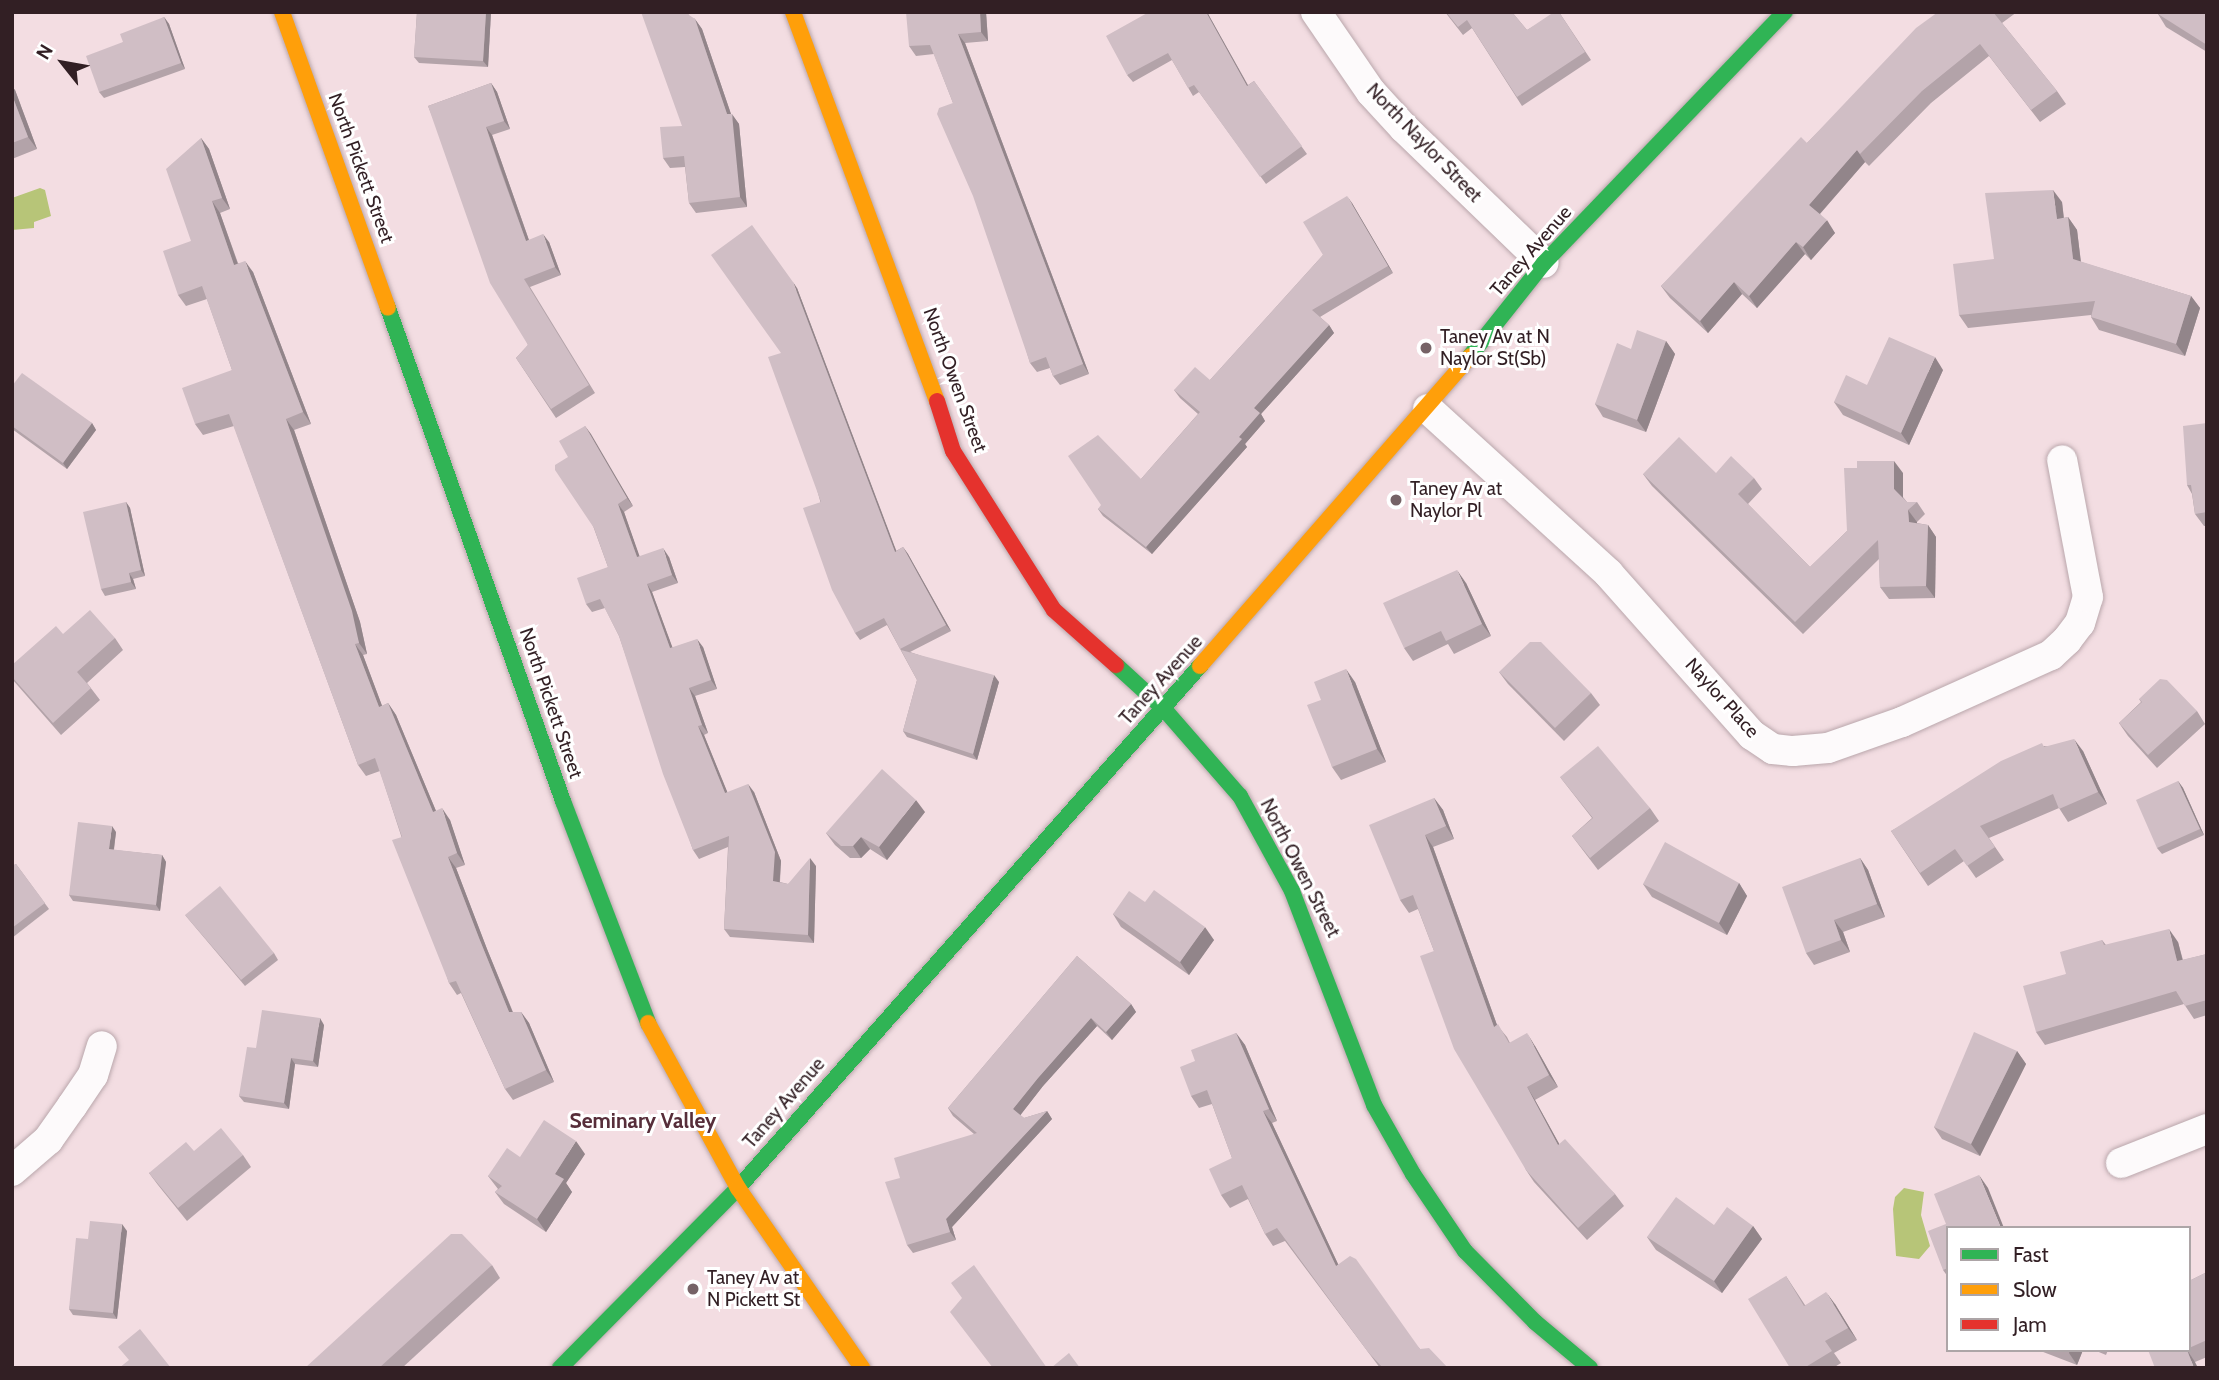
<!DOCTYPE html>
<html>
<head>
<meta charset="utf-8">
<style>
	body { margin:0 }
	#map { position:relative; width:2219px; height:1380px; overflow:hidden; background:#f3dde2; font-family:Cabin,sans-serif }
	div>[style] { position:absolute }
	[style*='--x'] { left:calc(var(--x)*1px); top:calc(var(--y)*1px); width:calc(var(--w)*1px); rotate:calc(var(--a)*1deg) }
	.water>* { inset:0; background:#b7c578 }
	.roads { filter:drop-shadow(0 0 2px #baa7ac) drop-shadow(0 0 2px #baa7ac) }
	.street>* { height:30px; margin:-15px; padding:0 15px; transform-origin:15px; border-radius:15px; background:#fdfafb }
	.fast>* { height:16px; margin:-8px; padding:0 8px; transform-origin:8px; border-radius:8px; background:#30b455 }
	.slow>* { height:16px; margin:-8px; padding:0 8px; transform-origin:8px; border-radius:8px; background:#ff9f0a }
	.jam>* { height:16px; margin:-8px; padding:0 8px; transform-origin:8px; border-radius:8px; background:#e5322d }
	.wall>* { inset:0; background:#b3a3a9 }
	.shaded-wall>* { inset:0; background:#92858a }
	.building>* { inset:0; background:#d0bec5 }
	.dots>* { width:19px; height:19px; translate:-50% -50%; box-sizing:border-box; border:4px solid #fff; border-radius:50% }
	span { translate:-50% -50%; white-space:nowrap; text-align:center; line-height:1.15; -webkit-text-stroke:6px #fff; paint-order:stroke }
	.street-label { font-size:19px; color:#321f24 }
	.poi-label { font-size:19px; color:#321f24 }
	.left { translate:0 -50%; text-align:left }
	.neighbourhood-label { font-size:21px; color:#572e3a; font-weight:700 }
	.frame { position:absolute; inset:0; border:14px solid #321f24; pointer-events:none }
	.legend { position:absolute; left:1946px; top:1226px; width:245px; height:126px; box-sizing:border-box; background:#fff; border:2px solid #ada5a7; margin:0; padding:9px 12px; list-style:none; font-size:21px; color:#321f24 }
	.legend li { display:flex; align-items:center; gap:14px; height:35px }
	.legend b { width:35px; border:2px solid #ada5a7 }
	.north { position:absolute; left:28px; top:28px; width:70px; height:70px; -webkit-text-stroke:5px #fff; paint-order:stroke; rotate:301deg; font-size:19px; font-weight:700; line-height:28px; text-align:center; color:#321f24 }
	.north::after { content:''; display:block; margin:auto; width:24px; height:32px; background:#321f24; clip-path:polygon(50% 0,100% 100%,50% 72%,0 100%) }
</style>
</head>
<body>
<div id="map">
	<div class="water">
		<div style="clip-path:polygon(40px 188px,45px 190px,51px 216px,34px 222px,34px 228px,12px 230px,12px 198px)"></div>
		<div style="clip-path:polygon(1904px 1188px,1924px 1192px,1921px 1215px,1930px 1246px,1919px 1259px,1896px 1256px,1893px 1209px,1895px 1197px)"></div>
	</div>
	<div class="roads">
		<div class="street">
			<div style="--x:1316;--y:12;--w:97;--a:55.5"></div>
			<div style="--x:1371;--y:92;--w:49;--a:47.5"></div>
			<div style="--x:1404;--y:128;--w:194;--a:44"></div>
			<div style="--x:1428;--y:409;--w:244;--a:42.3"></div>
			<div style="--x:1608;--y:573;--w:217;--a:48.4"></div>
			<div style="--x:1752;--y:735;--w:25;--a:34"></div>
			<div style="--x:1773;--y:749;--w:20;--a:6"></div>
			<div style="--x:1793;--y:751;--w:35;--a:-5"></div>
			<div style="--x:1828;--y:748;--w:78;--a:-19.4"></div>
			<div style="--x:1902;--y:722;--w:163;--a:-24.2"></div>
			<div style="--x:2051;--y:655;--w:22;--a:-43"></div>
			<div style="--x:2067;--y:640;--w:21;--a:-53"></div>
			<div style="--x:2080;--y:623;--w:27;--a:-73"></div>
			<div style="--x:2088;--y:597;--w:139;--a:-100.7"></div>
			<div style="--x:2121;--y:1163;--w:92;--a:-21.6"></div>
			<div style="--x:12;--y:1171;--w:48;--a:-40.7"></div>
			<div style="--x:48;--y:1140;--w:42;--a:-54.8"></div>
			<div style="--x:72;--y:1106;--w:37;--a:-56"></div>
			<div style="--x:93;--y:1075;--w:30;--a:-73"></div>
		</div>
		<div class="fast">
			<div style="--x:388;--y:308;--w:523;--a:70.46"></div>
			<div style="--x:563;--y:801;--w:238;--a:69"></div>
			<div style="--x:1470;--y:356;--w:119;--a:-51.5"></div>
			<div style="--x:1544;--y:263;--w:348;--a:-46.2"></div>
			<div style="--x:1116;--y:665;--w:65;--a:42.5"></div>
			<div style="--x:1164;--y:709;--w:116;--a:48.9"></div>
			<div style="--x:1240;--y:796;--w:108;--a:61.3"></div>
			<div style="--x:1292;--y:891;--w:229;--a:69"></div>
			<div style="--x:1374;--y:1105;--w:79;--a:60.5"></div>
			<div style="--x:1413;--y:1174;--w:93;--a:56"></div>
			<div style="--x:1465;--y:1251;--w:100;--a:45.4"></div>
			<div style="--x:1535;--y:1322;--w:72;--a:39.9"></div>
			<div style="--x:560;--y:1368;--w:253;--a:-45.3"></div>
			<div style="--x:738;--y:1188;--w:697;--a:-48.49"></div>
		</div>
		<div class="slow">
			<div style="--x:282;--y:12;--w:314;--a:70.3"></div>
			<div style="--x:793;--y:12;--w:415;--a:69.7"></div>
			<div style="--x:1200;--y:666;--w:411;--a:-48.9"></div>
			<div style="--x:648;--y:1023;--w:188;--a:61.4"></div>
			<div style="--x:738;--y:1188;--w:219;--a:55.4"></div>
		</div>
		<div class="jam">
			<div style="--x:937;--y:401;--w:52;--a:72.3"></div>
			<div style="--x:953;--y:451;--w:188;--a:57.6"></div>
			<div style="--x:1054;--y:610;--w:83;--a:41.6"></div>
		</div>
	</div>
	<div class="wall">
		<div style="clip-path:polygon(417px 12px,491px 12px,488px 67px,419px 63px,414px 57px)"></div>
		<div style="clip-path:polygon(986px 12px,988px 41px,965px 43px,1089px 374px,1060px 385px,1053px 376px,1050px 368px,1037px 372px,1030px 363px,953px 103px,934px 54px,916px 56px,909px 46px)"></div>
		<div style="clip-path:polygon(1207px 12px,1248px 85px,1254px 81px,1307px 154px,1266px 184px,1199px 92px,1193px 96px,1172px 60px,1133px 82px,1127px 75px)"></div>
		<div style="clip-path:polygon(1445px 12px,1512px 12px,1527px 30px,1559px 12px,1591px 60px,1522px 106px,1472px 28px,1463px 35px)"></div>
		<div style="clip-path:polygon(1938px 12px,2017px 12px,2002px 23px,2057px 91px,2066px 104px,2040px 122px,1989px 56px,1931px 103px,1869px 166px,1865px 162px,1820px 214px,1835px 233px,1811px 260px,1805px 254px,1757px 308px,1742px 294px,1708px 333px,1670px 298px,1661px 286px,1807px 143px)"></div>
		<div style="clip-path:polygon(2207px 12px,2207px 52px,2166px 27px,2158px 14px)"></div>
		<div style="clip-path:polygon(164px 17px,169px 24px,185px 69px,104px 98px,99px 92px,123px 42px)"></div>
		<div style="clip-path:polygon(694px 18px,702px 29px,731px 114px,739px 124px,747px 207px,696px 213px,689px 203px,685px 167px,670px 168px,663px 158px,682px 126px)"></div>
		<div style="clip-path:polygon(491px 83px,497px 92px,510px 129px,492px 135px,529px 240px,549px 242px,561px 275px,530px 287px,595px 393px,556px 418px,516px 358px,528px 345px,428px 106px)"></div>
		<div style="clip-path:polygon(12px 87px,15px 90px,37px 149px,12px 159px)"></div>
		<div style="clip-path:polygon(201px 138px,209px 149px,230px 209px,220px 213px,238px 263px,253px 272px,311px 424px,294px 430px,360px 622px,367px 654px,363px 655px,382px 706px,388px 703px,396px 715px,436px 811px,450px 820px,465px 865px,456px 868px,487px 949px,513px 1012px,521px 1012px,529px 1023px,554px 1082px,513px 1100px,505px 1089px,461px 993px,457px 995px,449px 983px,380px 771px,366px 776px,358px 765px,234px 426px,203px 435px,195px 424px,232px 370px,207px 299px,186px 306px,178px 295px,191px 241px)"></div>
		<div style="clip-path:polygon(2062px 202px,2064px 218px,2068px 217px,2077px 230px,2081px 262px,2191px 296px,2200px 308px,2185px 356px,2099px 330px,2091px 317px,2091px 315px,1968px 328px,1959px 315px,1994px 259px)"></div>
		<div style="clip-path:polygon(1352px 203px,1393px 273px,1320px 317px,1329px 325px,1334px 333px,1261px 414px,1265px 421px,1245px 444px,1247px 447px,1152px 554px,1103px 516px,1098px 509px,1141px 479px,1198px 414px,1180px 398px,1174px 390px,1210px 380px,1323px 255px)"></div>
		<div style="clip-path:polygon(797px 288px,896px 551px,903px 547px,908px 554px,951px 631px,910px 652px,999px 682px,977px 760px,907px 737px,903px 731px,917px 680px,887px 625px,860px 640px,855px 633px,781px 353px)"></div>
		<div style="clip-path:polygon(1666px 341px,1675px 354px,1646px 432px,1603px 417px,1595px 404px,1631px 349px)"></div>
		<div style="clip-path:polygon(1943px 370px,1909px 445px,1843px 415px,1834px 402px,1867px 385px)"></div>
		<div style="clip-path:polygon(12px 386px,92px 423px,96px 430px,67px 469px,12px 429px)"></div>
		<div style="clip-path:polygon(2207px 423px,2207px 526px,2204px 526px,2195px 514px,2192px 494px,2187px 485px)"></div>
		<div style="clip-path:polygon(585px 426px,633px 506px,624px 512px,639px 556px,669px 557px,678px 583px,652px 592px,672px 647px,703px 647px,717px 689px,695px 696px,708px 733px,704px 735px,727px 792px,754px 792px,781px 861px,780px 882px,788px 884px,816px 866px,814px 943px,730px 937px,724px 929px,728px 847px,699px 859px,693px 850px,619px 636px,605px 608px,592px 612px,586px 604px,608px 567px,568px 457px)"></div>
		<div style="clip-path:polygon(1716px 473px,1754px 478px,1762px 489px,1748px 504px,1810px 567px,1847px 531px,1903px 473px,1903px 497px,1907px 502px,1917px 502px,1925px 514px,1917px 522px,1917px 523px,1928px 525px,1936px 537px,1935px 598px,1889px 599px,1880px 587px,1879px 559px,1803px 634px,1652px 486px,1643px 474px)"></div>
		<div style="clip-path:polygon(126px 502px,130px 508px,145px 576px,133px 579px,136px 589px,105px 596px,101px 589px)"></div>
		<div style="clip-path:polygon(1466px 583px,1491px 636px,1454px 654px,1448px 644px,1413px 661px,1404px 648px)"></div>
		<div style="clip-path:polygon(63px 634px,115px 638px,123px 650px,87px 683px,100px 700px,61px 735px,12px 679px,12px 665px)"></div>
		<div style="clip-path:polygon(1499px 672px,1591px 693px,1600px 705px,1564px 741px,1508px 684px)"></div>
		<div style="clip-path:polygon(1355px 682px,1386px 762px,1341px 780px,1332px 767px,1321px 700px)"></div>
		<div style="clip-path:polygon(2139px 699px,2197px 711px,2205px 724px,2157px 768px,2128px 736px,2119px 723px,2141px 702px)"></div>
		<div style="clip-path:polygon(2044px 746px,2083px 751px,2107px 804px,2068px 822px,2059px 808px,1989px 838px,2004px 860px,1976px 878px,1964px 861px,1928px 886px,1891px 831px)"></div>
		<div style="clip-path:polygon(1560px 777px,1650px 808px,1659px 821px,1598px 870px,1572px 836px,1592px 818px)"></div>
		<div style="clip-path:polygon(2178px 781px,2183px 788px,2204px 835px,2162px 854px,2157px 848px)"></div>
		<div style="clip-path:polygon(1434px 798px,1443px 810px,1454px 839px,1433px 847px,1497px 1025px,1507px 1037px,1510px 1043px,1535px 1046px,1558px 1087px,1535px 1100px,1559px 1144px,1615px 1194px,1624px 1206px,1587px 1240px,1534px 1182px,1526px 1170px,1434px 951px,1418px 909px,1409px 913px,1400px 900px)"></div>
		<div style="clip-path:polygon(925px 812px,887px 860px,870px 849px,861px 858px,850px 858px,835px 845px,826px 833px)"></div>
		<div style="clip-path:polygon(116px 832px,114px 850px,162px 855px,166px 862px,160px 911px,73px 901px,69px 895px)"></div>
		<div style="clip-path:polygon(1860px 858px,1868px 870px,1885px 917px,1843px 932px,1850px 952px,1814px 965px,1806px 953px)"></div>
		<div style="clip-path:polygon(16px 864px,49px 909px,12px 938px,12px 866px)"></div>
		<div style="clip-path:polygon(1739px 883px,1747px 896px,1727px 935px,1652px 897px,1643px 884px)"></div>
		<div style="clip-path:polygon(1145px 902px,1214px 940px,1189px 975px,1121px 927px,1113px 914px)"></div>
		<div style="clip-path:polygon(185px 915px,274px 953px,278px 960px,245px 986px)"></div>
		<div style="clip-path:polygon(2102px 940px,2106px 945px,2178px 942px,2183px 960px,2207px 954px,2207px 1015px,2194px 1019px,2184px 1004px,2045px 1045px,2036px 1032px,2066px 974px)"></div>
		<div style="clip-path:polygon(1077px 956px,1131px 1004px,1136px 1012px,1112px 1040px,1097px 1026px,1043px 1086px,1020px 1115px,1024px 1118px,1047px 1111px,1052px 1119px,952px 1227px,956px 1240px,913px 1253px,907px 1245px,900px 1178px,974px 1134px,953px 1116px,948px 1108px)"></div>
		<div style="clip-path:polygon(324px 1025px,318px 1067px,295px 1064px,289px 1109px,244px 1102px,239px 1096px,256px 1048px)"></div>
		<div style="clip-path:polygon(1236px 1033px,1245px 1045px,1277px 1121px,1272px 1123px,1338px 1264px,1420px 1349px,1448px 1368px,1380px 1368px,1285px 1241px,1273px 1246px,1265px 1234px,1248px 1199px,1230px 1208px,1221px 1195px,1232px 1158px,1212px 1104px,1199px 1108px,1191px 1096px,1195px 1061px)"></div>
		<div style="clip-path:polygon(2017px 1051px,2026px 1064px,1980px 1156px,1942px 1139px,1934px 1127px)"></div>
		<div style="clip-path:polygon(194px 1151px,243px 1155px,251px 1167px,187px 1221px,158px 1185px,149px 1173px)"></div>
		<div style="clip-path:polygon(585px 1154px,566px 1183px,572px 1192px,546px 1232px,504px 1204px,495px 1192px,498px 1189px,488px 1176px,520px 1157px)"></div>
		<div style="clip-path:polygon(1988px 1188px,1948px 1228px,1948px 1277px,1943px 1270px,1946px 1224px)"></div>
		<div style="clip-path:polygon(1714px 1225px,1753px 1226px,1762px 1239px,1722px 1293px,1656px 1250px,1647px 1237px)"></div>
		<div style="clip-path:polygon(127px 1231px,117px 1319px,73px 1315px,69px 1309px,88px 1239px)"></div>
		<div style="clip-path:polygon(492px 1265px,500px 1278px,402px 1368px,305px 1368px)"></div>
		<div style="clip-path:polygon(2207px 1272px,2207px 1357px,2195px 1362px,2148px 1350px,2189px 1350px,2189px 1281px)"></div>
		<div style="clip-path:polygon(1786px 1276px,1805px 1305px,1835px 1304px,1857px 1340px,1834px 1353px,1841px 1363px,1833px 1368px,1790px 1368px)"></div>
		<div style="clip-path:polygon(2038px 1350px,2083px 1350px,2077px 1365px)"></div>
		<div style="clip-path:polygon(2094px 1350px,2108px 1350px,2106px 1355px)"></div>
	</div>
	<div class="shaded-wall">
		<div style="clip-path:polygon(486px 12px,491px 12px,488px 67px,483px 61px)"></div>
		<div style="clip-path:polygon(980px 12px,986px 12px,988px 41px,981px 32px)"></div>
		<div style="clip-path:polygon(1206px 12px,1207px 12px,1252px 93px,1247px 86px)"></div>
		<div style="clip-path:polygon(164px 17px,169px 24px,185px 69px,181px 63px)"></div>
		<div style="clip-path:polygon(695px 19px,702px 29px,733px 120px,732px 114px,739px 124px,747px 207px,740px 197px,727px 114px)"></div>
		<div style="clip-path:polygon(958px 34px,965px 43px,1089px 374px,1083px 364px)"></div>
		<div style="clip-path:polygon(491px 83px,497px 92px,510px 129px,504px 121px)"></div>
		<div style="clip-path:polygon(12px 87px,15px 90px,37px 149px,28px 137px,12px 95px)"></div>
		<div style="clip-path:polygon(486px 127px,492px 135px,532px 249px,526px 241px)"></div>
		<div style="clip-path:polygon(201px 138px,209px 149px,230px 209px,222px 198px)"></div>
		<div style="clip-path:polygon(1857px 150px,1865px 162px,1817px 217px,1809px 205px)"></div>
		<div style="clip-path:polygon(2053px 190px,2062px 202px,2065px 231px,2057px 219px)"></div>
		<div style="clip-path:polygon(1347px 196px,1352px 203px,1393px 273px,1388px 266px)"></div>
		<div style="clip-path:polygon(212px 201px,220px 213px,242px 276px,234px 265px)"></div>
		<div style="clip-path:polygon(2068px 217px,2077px 230px,2082px 272px,2073px 259px)"></div>
		<div style="clip-path:polygon(1827px 220px,1835px 233px,1811px 260px,1803px 247px)"></div>
		<div style="clip-path:polygon(543px 234px,549px 242px,561px 275px,555px 267px)"></div>
		<div style="clip-path:polygon(1796px 242px,1805px 254px,1757px 308px,1749px 296px)"></div>
		<div style="clip-path:polygon(245px 261px,253px 272px,311px 424px,303px 412px)"></div>
		<div style="clip-path:polygon(793px 282px,797px 288px,899px 558px,895px 552px)"></div>
		<div style="clip-path:polygon(1734px 282px,1742px 294px,1708px 333px,1700px 321px)"></div>
		<div style="clip-path:polygon(2191px 296px,2200px 308px,2185px 356px,2176px 344px)"></div>
		<div style="clip-path:polygon(1329px 325px,1334px 333px,1261px 414px,1265px 421px,1245px 444px,1247px 447px,1152px 554px,1146px 547px,1239px 437px,1254px 408px)"></div>
		<div style="clip-path:polygon(1666px 341px,1675px 354px,1646px 432px,1637px 420px)"></div>
		<div style="clip-path:polygon(1935px 357px,1943px 370px,1909px 445px,1901px 433px)"></div>
		<div style="clip-path:polygon(286px 419px,294px 430px,360px 622px,367px 654px,359px 643px)"></div>
		<div style="clip-path:polygon(92px 423px,96px 430px,67px 469px,63px 463px)"></div>
		<div style="clip-path:polygon(585px 426px,591px 434px,633px 506px,627px 498px)"></div>
		<div style="clip-path:polygon(1894px 461px,1903px 473px,1903px 501px,1894px 489px)"></div>
		<div style="clip-path:polygon(126px 502px,130px 508px,145px 576px,141px 570px)"></div>
		<div style="clip-path:polygon(618px 504px,624px 512px,643px 566px,637px 557px)"></div>
		<div style="clip-path:polygon(1908px 510px,1917px 522px,1917px 534px,1909px 522px)"></div>
		<div style="clip-path:polygon(1928px 525px,1936px 537px,1935px 598px,1926px 586px)"></div>
		<div style="clip-path:polygon(903px 547px,908px 554px,951px 631px,946px 625px)"></div>
		<div style="clip-path:polygon(663px 548px,669px 557px,678px 583px,672px 575px)"></div>
		<div style="clip-path:polygon(1457px 570px,1466px 583px,1491px 636px,1482px 624px)"></div>
		<div style="clip-path:polygon(129px 573px,133px 579px,136px 589px,131px 582px)"></div>
		<div style="clip-path:polygon(647px 584px,652px 592px,676px 657px,670px 648px)"></div>
		<div style="clip-path:polygon(697px 639px,703px 647px,717px 689px,711px 680px)"></div>
		<div style="clip-path:polygon(355px 644px,363px 655px,387px 719px,379px 707px)"></div>
		<div style="clip-path:polygon(1346px 669px,1355px 682px,1386px 762px,1377px 749px)"></div>
		<div style="clip-path:polygon(994px 675px,999px 682px,977px 760px,973px 754px)"></div>
		<div style="clip-path:polygon(689px 688px,695px 696px,708px 733px,702px 725px)"></div>
		<div style="clip-path:polygon(388px 703px,396px 715px,441px 823px,433px 812px)"></div>
		<div style="clip-path:polygon(698px 726px,704px 735px,731px 801px,725px 793px)"></div>
		<div style="clip-path:polygon(2074px 739px,2083px 751px,2107px 804px,2098px 792px)"></div>
		<div style="clip-path:polygon(2178px 781px,2183px 788px,2204px 835px,2200px 829px)"></div>
		<div style="clip-path:polygon(748px 784px,754px 792px,781px 861px,779px 890px,773px 881px)"></div>
		<div style="clip-path:polygon(1434px 798px,1443px 810px,1454px 839px,1446px 826px)"></div>
		<div style="clip-path:polygon(916px 800px,925px 812px,887px 860px,879px 847px)"></div>
		<div style="clip-path:polygon(442px 808px,450px 820px,465px 865px,457px 853px)"></div>
		<div style="clip-path:polygon(112px 826px,116px 832px,113px 855px,109px 849px)"></div>
		<div style="clip-path:polygon(1425px 835px,1433px 847px,1502px 1039px,1494px 1027px)"></div>
		<div style="clip-path:polygon(861px 837px,870px 849px,861px 858px,853px 846px)"></div>
		<div style="clip-path:polygon(162px 855px,166px 862px,160px 911px,156px 905px)"></div>
		<div style="clip-path:polygon(448px 857px,456px 868px,487px 949px,517px 1023px,509px 1012px,479px 938px)"></div>
		<div style="clip-path:polygon(810px 858px,816px 866px,814px 943px,808px 935px)"></div>
		<div style="clip-path:polygon(1860px 858px,1868px 870px,1885px 917px,1877px 904px)"></div>
		<div style="clip-path:polygon(1739px 883px,1747px 896px,1727px 935px,1719px 923px)"></div>
		<div style="clip-path:polygon(1834px 920px,1843px 932px,1850px 952px,1841px 940px)"></div>
		<div style="clip-path:polygon(1205px 927px,1214px 940px,1189px 975px,1180px 962px)"></div>
		<div style="clip-path:polygon(2169px 929px,2178px 942px,2186px 974px,2177px 961px)"></div>
		<div style="clip-path:polygon(1131px 1004px,1136px 1012px,1112px 1040px,1106px 1032px)"></div>
		<div style="clip-path:polygon(521px 1012px,529px 1023px,554px 1082px,546px 1070px)"></div>
		<div style="clip-path:polygon(320px 1018px,324px 1025px,318px 1067px,313px 1061px)"></div>
		<div style="clip-path:polygon(1091px 1018px,1097px 1026px,1043px 1086px,1019px 1117px,1013px 1109px,1038px 1078px)"></div>
		<div style="clip-path:polygon(1236px 1033px,1245px 1045px,1277px 1121px,1269px 1109px)"></div>
		<div style="clip-path:polygon(1527px 1033px,1535px 1046px,1558px 1087px,1549px 1075px)"></div>
		<div style="clip-path:polygon(2017px 1051px,2026px 1064px,1980px 1156px,1971px 1144px)"></div>
		<div style="clip-path:polygon(291px 1058px,295px 1064px,289px 1109px,284px 1103px)"></div>
		<div style="clip-path:polygon(1527px 1087px,1535px 1100px,1567px 1158px,1558px 1145px)"></div>
		<div style="clip-path:polygon(1047px 1111px,1052px 1119px,952px 1227px,956px 1240px,950px 1232px,946px 1219px)"></div>
		<div style="clip-path:polygon(1263px 1111px,1272px 1123px,1345px 1279px,1336px 1266px)"></div>
		<div style="clip-path:polygon(576px 1141px,585px 1154px,566px 1183px,572px 1192px,546px 1232px,537px 1219px,555px 1174px)"></div>
		<div style="clip-path:polygon(1979px 1175px,1988px 1188px,2004px 1228px,2001px 1228px)"></div>
		<div style="clip-path:polygon(122px 1224px,127px 1231px,117px 1319px,113px 1313px)"></div>
		<div style="clip-path:polygon(1753px 1226px,1762px 1239px,1722px 1293px,1714px 1281px)"></div>
		<div style="clip-path:polygon(1826px 1292px,1835px 1304px,1857px 1340px,1848px 1328px)"></div>
		<div style="clip-path:polygon(2070px 1350px,2083px 1350px,2077px 1365px,2069px 1353px)"></div>
		<div style="clip-path:polygon(2187px 1350px,2195px 1362px,2198px 1368px,2194px 1368px)"></div>
	</div>
	<div class="building">
		<div style="clip-path:polygon(417px 12px,486px 12px,483px 61px,414px 57px)"></div>
		<div style="clip-path:polygon(641px 12px,688px 12px,689px 15px,695px 19px,727px 114px,732px 114px,740px 197px,689px 203px,684px 156px,663px 158px,660px 127px,682px 126px)"></div>
		<div style="clip-path:polygon(906px 12px,980px 12px,981px 32px,958px 34px,1083px 364px,1053px 376px,1046px 357px,1030px 363px,973px 196px,937px 114px,939px 108px,953px 103px,930px 45px,909px 46px)"></div>
		<div style="clip-path:polygon(1149px 12px,1206px 12px,1247px 86px,1254px 81px,1302px 146px,1260px 177px,1194px 85px,1188px 88px,1168px 53px,1127px 75px,1106px 36px)"></div>
		<div style="clip-path:polygon(1446px 12px,1512px 12px,1527px 30px,1554px 12px,1559px 12px,1585px 52px,1517px 97px,1467px 20px,1458px 27px)"></div>
		<div style="clip-path:polygon(1938px 12px,1993px 12px,2057px 91px,2031px 110px,1980px 44px,1922px 91px,1860px 154px,1857px 150px,1809px 205px,1827px 220px,1803px 247px,1796px 242px,1749px 296px,1734px 282px,1700px 321px,1661px 286px,1801px 137px,1807px 143px,1916px 28px)"></div>
		<div style="clip-path:polygon(2159px 12px,2207px 12px,2207px 45px,2158px 14px)"></div>
		<div style="clip-path:polygon(164px 17px,181px 63px,99px 92px,86px 56px,123px 42px,120px 34px)"></div>
		<div style="clip-path:polygon(491px 83px,504px 121px,486px 127px,500px 169px,526px 241px,543px 234px,555px 267px,524px 279px,589px 385px,551px 409px,516px 358px,528px 345px,490px 283px,428px 106px)"></div>
		<div style="clip-path:polygon(12px 95px,28px 137px,12px 143px)"></div>
		<div style="clip-path:polygon(201px 138px,222px 198px,212px 201px,234px 265px,245px 261px,303px 412px,286px 419px,352px 611px,359px 643px,355px 644px,379px 707px,388px 703px,433px 812px,442px 808px,457px 853px,448px 857px,479px 938px,509px 1012px,521px 1012px,546px 1070px,505px 1089px,456px 981px,449px 983px,392px 840px,402px 837px,375px 758px,358px 765px,229px 414px,195px 424px,182px 388px,232px 370px,202px 286px,178px 295px,163px 251px,191px 241px,166px 169px)"></div>
		<div style="clip-path:polygon(2053px 190px,2057px 219px,2068px 217px,2073px 259px,2191px 296px,2176px 344px,2091px 317px,2095px 301px,1959px 315px,1953px 264px,1994px 259px,1985px 193px)"></div>
		<div style="clip-path:polygon(1347px 196px,1388px 266px,1312px 310px,1329px 325px,1254px 408px,1260px 413px,1239px 437px,1242px 439px,1146px 547px,1098px 509px,1101px 505px,1068px 456px,1098px 435px,1141px 479px,1200px 412px,1174px 390px,1195px 367px,1210px 380px,1323px 255px,1303px 222px)"></div>
		<div style="clip-path:polygon(752px 225px,793px 282px,895px 552px,903px 547px,946px 625px,900px 649px,884px 618px,855px 633px,832px 590px,803px 508px,821px 502px,768px 357px,781px 353px,711px 255px)"></div>
		<div style="clip-path:polygon(1637px 330px,1666px 341px,1637px 420px,1595px 404px,1617px 343px,1631px 349px)"></div>
		<div style="clip-path:polygon(1889px 337px,1935px 357px,1901px 433px,1834px 402px,1846px 375px,1867px 385px)"></div>
		<div style="clip-path:polygon(22px 373px,92px 423px,63px 463px,12px 426px,12px 386px)"></div>
		<div style="clip-path:polygon(2207px 423px,2207px 512px,2195px 514px,2191px 485px,2187px 485px,2183px 426px)"></div>
		<div style="clip-path:polygon(585px 426px,627px 498px,618px 504px,637px 557px,663px 548px,672px 575px,647px 584px,670px 648px,697px 639px,711px 680px,689px 688px,702px 725px,698px 726px,725px 793px,748px 784px,775px 852px,773px 881px,788px 884px,810px 858px,808px 935px,724px 929px,729px 836px,693px 850px,663px 774px,619px 636px,600px 599px,586px 604px,577px 578px,608px 567px,594px 528px,555px 470px,555px 465px,568px 457px,559px 441px)"></div>
		<div style="clip-path:polygon(1679px 437px,1716px 473px,1731px 456px,1754px 478px,1738px 494px,1810px 567px,1847px 531px,1844px 468px,1857px 468px,1857px 461px,1894px 461px,1894px 489px,1907px 502px,1917px 502px,1908px 510px,1909px 522px,1928px 525px,1926px 586px,1880px 587px,1878px 540px,1795px 622px,1643px 474px)"></div>
		<div style="clip-path:polygon(126px 502px,141px 570px,129px 573px,131px 582px,101px 589px,83px 512px)"></div>
		<div style="clip-path:polygon(1457px 570px,1482px 624px,1446px 641px,1441px 631px,1404px 648px,1383px 603px)"></div>
		<div style="clip-path:polygon(90px 610px,115px 638px,77px 672px,91px 688px,53px 723px,12px 677px,12px 665px,56px 626px,63px 634px)"></div>
		<div style="clip-path:polygon(1530px 642px,1541px 642px,1591px 693px,1555px 728px,1499px 672px)"></div>
		<div style="clip-path:polygon(901px 650px,994px 675px,973px 754px,903px 731px,917px 680px)"></div>
		<div style="clip-path:polygon(1346px 669px,1377px 749px,1332px 767px,1307px 705px,1321px 700px,1314px 682px)"></div>
		<div style="clip-path:polygon(2160px 679px,2167px 680px,2197px 711px,2148px 755px,2119px 723px,2142px 702px,2139px 699px)"></div>
		<div style="clip-path:polygon(2074px 739px,2098px 792px,2059px 809px,2053px 794px,1980px 826px,1995px 847px,1967px 866px,1955px 849px,1920px 873px,1891px 831px,2001px 761px,2042px 743px,2044px 747px)"></div>
		<div style="clip-path:polygon(1598px 746px,1650px 808px,1590px 858px,1572px 836px,1593px 818px,1560px 777px)"></div>
		<div style="clip-path:polygon(882px 769px,916px 800px,879px 847px,861px 837px,853px 846px,841px 846px,826px 833px)"></div>
		<div style="clip-path:polygon(2178px 781px,2200px 829px,2157px 848px,2136px 800px)"></div>
		<div style="clip-path:polygon(1434px 798px,1446px 826px,1425px 835px,1494px 1027px,1498px 1024px,1509px 1043px,1527px 1033px,1549px 1075px,1527px 1087px,1558px 1145px,1565px 1139px,1615px 1194px,1578px 1228px,1526px 1170px,1454px 1049px,1420px 956px,1434px 951px,1413px 895px,1400px 900px,1369px 825px)"></div>
		<div style="clip-path:polygon(78px 822px,112px 826px,109px 849px,162px 855px,156px 905px,69px 895px)"></div>
		<div style="clip-path:polygon(1665px 842px,1739px 883px,1719px 923px,1643px 884px)"></div>
		<div style="clip-path:polygon(1860px 858px,1877px 904px,1834px 920px,1841px 940px,1806px 953px,1782px 887px)"></div>
		<div style="clip-path:polygon(16px 864px,45px 903px,12px 928px,12px 866px)"></div>
		<div style="clip-path:polygon(220px 886px,274px 953px,241px 980px,185px 915px)"></div>
		<div style="clip-path:polygon(1154px 890px,1205px 927px,1180px 962px,1113px 914px,1129px 891px,1145px 902px)"></div>
		<div style="clip-path:polygon(2169px 929px,2177px 961px,2207px 954px,2207px 1000px,2185px 1006px,2176px 991px,2036px 1032px,2023px 986px,2066px 974px,2060px 952px,2102px 940px,2104px 945px)"></div>
		<div style="clip-path:polygon(1077px 956px,1131px 1004px,1106px 1032px,1091px 1018px,1038px 1078px,1013px 1109px,1024px 1118px,1047px 1111px,946px 1219px,950px 1232px,907px 1245px,885px 1182px,900px 1178px,894px 1158px,977px 1133px,948px 1108px)"></div>
		<div style="clip-path:polygon(262px 1010px,320px 1018px,313px 1061px,291px 1058px,284px 1103px,239px 1096px,247px 1047px,256px 1048px)"></div>
		<div style="clip-path:polygon(1974px 1032px,2017px 1051px,1971px 1144px,1934px 1127px)"></div>
		<div style="clip-path:polygon(1236px 1033px,1269px 1109px,1263px 1111px,1336px 1266px,1350px 1256px,1356px 1259px,1420px 1349px,1429px 1348px,1448px 1368px,1383px 1368px,1368px 1352px,1277px 1228px,1265px 1234px,1242px 1185px,1221px 1195px,1209px 1169px,1232px 1158px,1207px 1090px,1191px 1096px,1180px 1067px,1195px 1061px,1191px 1050px)"></div>
		<div style="clip-path:polygon(544px 1120px,576px 1141px,555px 1174px,564px 1179px,537px 1219px,495px 1192px,502px 1186px,488px 1176px,507px 1148px,520px 1157px)"></div>
		<div style="clip-path:polygon(221px 1128px,243px 1155px,178px 1208px,149px 1173px,186px 1142px,194px 1151px)"></div>
		<div style="clip-path:polygon(1979px 1175px,2001px 1228px,1948px 1228px,1948px 1268px,1943px 1270px,1928px 1231px,1946px 1224px,1934px 1194px)"></div>
		<div style="clip-path:polygon(1676px 1197px,1714px 1225px,1727px 1207px,1753px 1226px,1714px 1281px,1647px 1237px)"></div>
		<div style="clip-path:polygon(90px 1221px,122px 1224px,113px 1313px,69px 1309px,76px 1238px,88px 1239px)"></div>
		<div style="clip-path:polygon(451px 1234px,462px 1234px,492px 1265px,379px 1368px,305px 1368px)"></div>
		<div style="clip-path:polygon(974px 1265px,1047px 1368px,993px 1368px,950px 1312px,962px 1298px,951px 1283px)"></div>
		<div style="clip-path:polygon(2207px 1272px,2207px 1340px,2189px 1348px,2189px 1281px)"></div>
		<div style="clip-path:polygon(1786px 1276px,1804px 1306px,1826px 1292px,1848px 1328px,1825px 1341px,1832px 1351px,1804px 1368px,1790px 1368px,1748px 1299px)"></div>
		<div style="clip-path:polygon(140px 1329px,171px 1368px,119px 1368px,129px 1360px,118px 1347px)"></div>
		<div style="clip-path:polygon(2148px 1350px,2187px 1350px,2194px 1368px,2155px 1368px)"></div>
		<div style="clip-path:polygon(1069px 1353px,1080px 1368px,1051px 1368px)"></div>
	</div>
	<div class="dots">
		<div style="left:1426px;top:348px;background:#766266"></div>
		<div style="left:1396px;top:500px;background:#766266"></div>
		<div style="left:693px;top:1289px;background:#766266"></div>
	</div>
	<div class="street-label">
		<span style="left:1424px;top:143px;rotate:46deg">North Naylor Street</span>
		<span style="left:361px;top:168px;rotate:70deg">North Pickett Street</span>
		<span style="left:1531px;top:251px;rotate:-49deg">Taney Avenue</span>
		<span style="left:955px;top:380px;rotate:70deg">North Owen Street</span>
		<span style="left:1161px;top:680px;rotate:-48deg">Taney Avenue</span>
		<span style="left:1722px;top:698px;rotate:48deg">Naylor Place</span>
		<span style="left:551px;top:703px;rotate:71deg">North Pickett Street</span>
		<span style="left:1300px;top:868px;rotate:63deg">North Owen Street</span>
		<span style="left:784px;top:1103px;rotate:-49deg">Taney Avenue</span>
	</div>
	<div class="poi-label">
		<span class="left" style="left:1440px;top:348px">Taney Av at N<br>Naylor St(Sb)</span>
		<span class="left" style="left:1410px;top:500px">Taney Av at<br>Naylor Pl</span>
		<span class="left" style="left:707px;top:1289px">Taney Av at<br>N Pickett St</span>
	</div>
	<div class="neighbourhood-label">
		<span style="left:643px;top:1121px">Seminary Valley</span>
	</div>
	<div class="frame"></div>
	<ul class="legend">
	<li><b style="height:9px;background:#30b455"></b>Fast</li>
	<li><b style="height:9px;background:#ff9f0a"></b>Slow</li>
	<li><b style="height:9px;background:#e5322d"></b>Jam</li>
	</ul>
	<div class="north">N</div>
</div>
</body>
</html>
